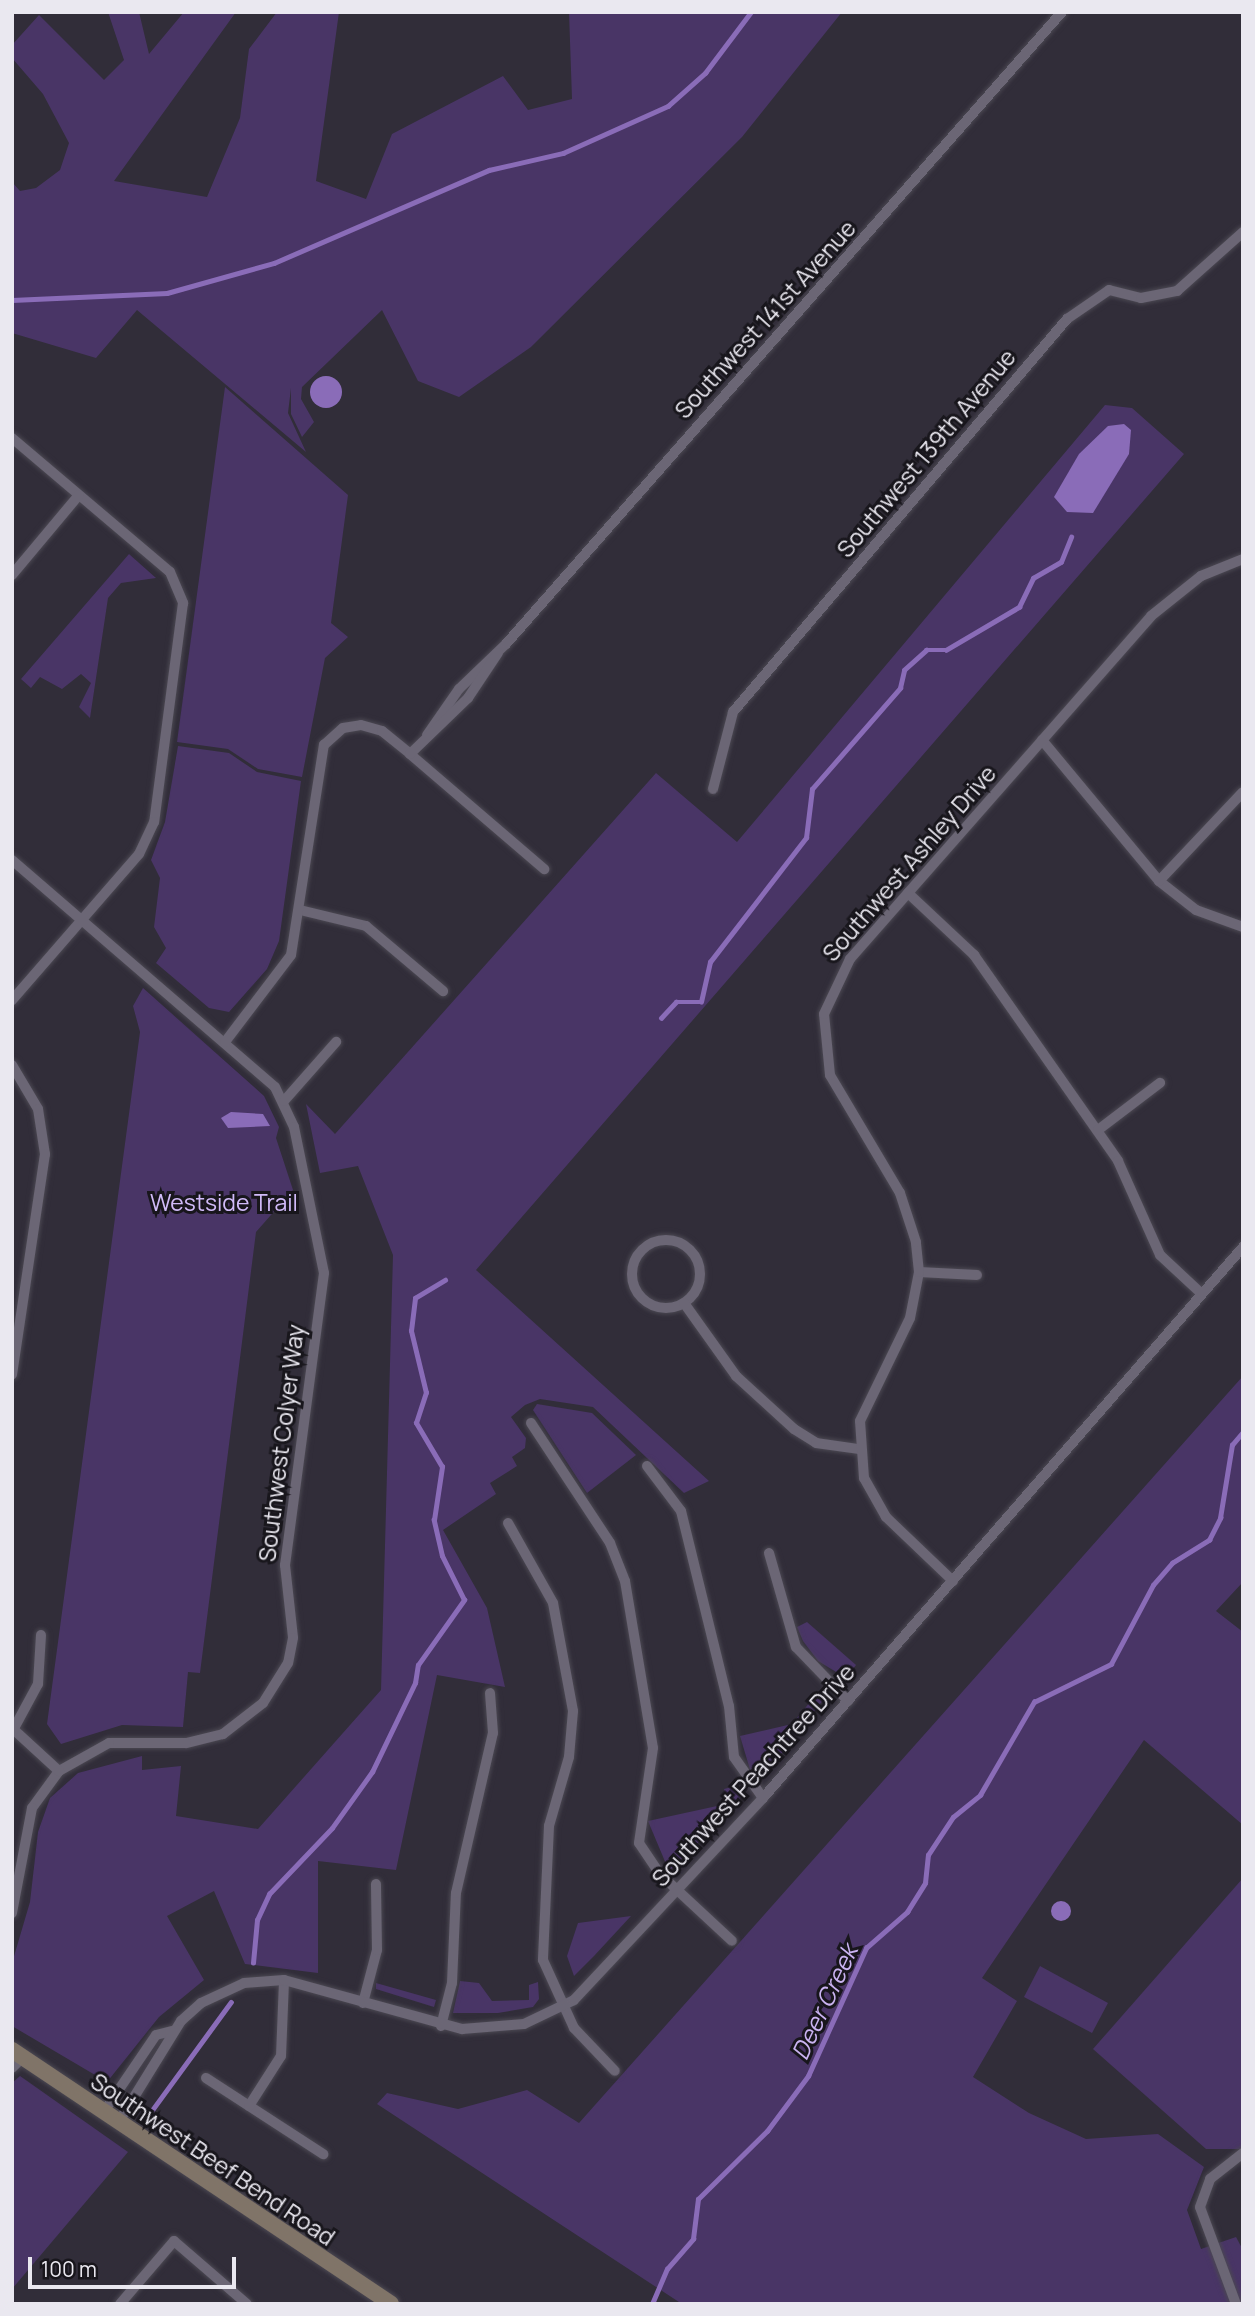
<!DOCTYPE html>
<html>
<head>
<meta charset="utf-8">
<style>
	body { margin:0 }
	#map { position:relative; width:1255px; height:2316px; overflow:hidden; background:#312d39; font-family:Manrope,sans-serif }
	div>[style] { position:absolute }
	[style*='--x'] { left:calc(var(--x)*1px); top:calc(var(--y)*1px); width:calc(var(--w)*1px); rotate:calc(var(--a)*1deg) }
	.green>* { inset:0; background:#493566 }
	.water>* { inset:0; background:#8a6cb8 }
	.round { border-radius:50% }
	.stream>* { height:4.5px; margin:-2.25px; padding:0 2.25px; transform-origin:2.25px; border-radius:2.25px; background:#8a6cb8 }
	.roads { filter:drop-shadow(0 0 2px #4b4852) drop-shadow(0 0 2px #4b4852) }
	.street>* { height:10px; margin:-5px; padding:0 5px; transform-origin:5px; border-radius:5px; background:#6b6675 }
	.street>.ring { margin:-5px; padding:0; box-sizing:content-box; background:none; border:10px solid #6b6675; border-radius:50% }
	.secondary>* { height:16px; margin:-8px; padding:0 8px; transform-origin:8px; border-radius:8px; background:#807468 }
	span { translate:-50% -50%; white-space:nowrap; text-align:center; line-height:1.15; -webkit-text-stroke:6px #18161c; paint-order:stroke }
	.street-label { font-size:23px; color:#eae8f0 }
	.park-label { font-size:23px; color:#d1bbf9 }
	.water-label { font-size:24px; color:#cab3f1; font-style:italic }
	.frame { position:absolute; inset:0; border:14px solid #eae8f0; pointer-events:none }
	.scale { position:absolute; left:28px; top:2257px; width:208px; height:32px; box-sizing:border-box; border:4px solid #eae8f0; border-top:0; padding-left:9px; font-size:21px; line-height:24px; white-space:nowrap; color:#eae8f0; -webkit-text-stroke:5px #18161c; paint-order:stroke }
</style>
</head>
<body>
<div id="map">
	<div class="green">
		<div style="clip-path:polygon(108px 12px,139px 12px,149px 54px,184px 12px,236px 12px,114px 181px,207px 197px,240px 118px,249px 49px,277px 12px,339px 12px,316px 181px,366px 199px,392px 134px,503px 76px,528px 110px,572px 99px,569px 12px,842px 12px,742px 137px,531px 347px,459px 397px,418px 381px,382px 310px,302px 387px,301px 399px,314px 422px,302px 437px,291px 414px,291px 388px,288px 413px,306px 452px,137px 310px,96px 358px,12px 333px,12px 182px,20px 191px,36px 188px,60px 170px,69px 143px,43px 94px,12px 58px,12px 45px,39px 15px,104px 80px,124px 60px)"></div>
		<div style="clip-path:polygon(225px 387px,348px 495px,331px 623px,348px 637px,325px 658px,302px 777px,258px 769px,228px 749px,177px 742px)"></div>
		<div style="clip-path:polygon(1105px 405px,1132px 408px,1184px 454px,476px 1270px,709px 1481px,684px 1493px,593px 1407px,540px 1399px,525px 1405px,511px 1417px,526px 1438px,525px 1448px,512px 1457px,517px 1466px,490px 1483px,496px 1494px,443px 1530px,487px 1608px,505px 1687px,437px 1675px,396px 1870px,318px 1861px,318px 1973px,245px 1964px,214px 1891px,167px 1916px,204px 1980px,159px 2017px,107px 2082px,12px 2026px,12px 1963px,30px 1902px,38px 1832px,50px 1798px,78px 1773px,142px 1756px,142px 1770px,181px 1766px,176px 1816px,258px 1829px,381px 1690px,393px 1255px,358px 1166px,320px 1173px,306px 1104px,335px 1134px,656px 773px,737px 842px)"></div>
		<div style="clip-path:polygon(129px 554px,156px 578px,121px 583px,108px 598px,90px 718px,79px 707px,91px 683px,81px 674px,62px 689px,40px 677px,31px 688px,21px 679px)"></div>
		<div style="clip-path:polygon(178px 746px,229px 753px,257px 772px,301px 781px,279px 941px,267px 969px,229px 1012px,209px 1008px,156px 963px,166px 948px,154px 927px,160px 878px,151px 860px,165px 822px)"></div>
		<div style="clip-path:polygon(143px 988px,264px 1096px,279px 1127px,276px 1138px,293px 1190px,256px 1232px,200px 1673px,188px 1672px,183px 1727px,122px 1725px,61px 1744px,47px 1724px,140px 1032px,133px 1006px)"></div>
		<div style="clip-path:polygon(1243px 1376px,1243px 1582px,1216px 1611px,1243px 1632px,1243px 1825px,1144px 1740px,982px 1978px,1017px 2001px,973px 2077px,1029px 2113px,1086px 2139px,1158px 2134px,1204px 2167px,1187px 2210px,1201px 2249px,1236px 2237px,1243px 2250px,1243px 2304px,682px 2304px,377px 2104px,387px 2093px,458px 2109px,527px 2090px,579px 2123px)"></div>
		<div style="clip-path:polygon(537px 1404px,592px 1413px,636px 1455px,587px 1493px,533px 1410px)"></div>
		<div style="clip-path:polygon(807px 1622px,856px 1665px,846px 1678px,818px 1661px,803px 1641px,797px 1627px)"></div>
		<div style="clip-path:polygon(820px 1690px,827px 1695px,767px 1772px,758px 1777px,751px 1773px,740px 1736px,792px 1724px)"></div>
		<div style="clip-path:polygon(732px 1787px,742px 1794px,738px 1804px,669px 1871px,648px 1821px,717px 1806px,726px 1800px,724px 1789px)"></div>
		<div style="clip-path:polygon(1243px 1878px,1243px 2149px,1206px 2149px,1093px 2049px)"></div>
		<div style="clip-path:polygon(631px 1916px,594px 1956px,574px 1976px,567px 1956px,578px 1923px)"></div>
		<div style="clip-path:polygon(1040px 1966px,1108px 2003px,1092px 2033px,1024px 1997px)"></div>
		<div style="clip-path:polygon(460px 1981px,479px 1983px,492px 2001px,529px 2000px,529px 1985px,538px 1982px,539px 1999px,533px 2007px,498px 2013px,453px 2013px)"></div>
		<div style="clip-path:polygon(376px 1983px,436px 2000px,434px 2007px,376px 1989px)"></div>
		<div style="clip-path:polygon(20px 2076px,128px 2152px,12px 2289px,12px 2083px)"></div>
	</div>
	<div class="water">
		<div class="round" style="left:310px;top:376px;width:32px;height:32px"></div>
		<div style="clip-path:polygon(1124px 424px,1131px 430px,1129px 454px,1093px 513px,1067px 512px,1054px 497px,1079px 454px,1108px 426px)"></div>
		<div style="clip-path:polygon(231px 1112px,263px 1114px,270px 1126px,228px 1128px,221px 1118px)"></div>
		<div class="round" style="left:1051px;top:1901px;width:20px;height:20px"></div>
	</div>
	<div class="stream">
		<div style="--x:12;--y:300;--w:155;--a:-2.6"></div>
		<div style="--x:167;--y:293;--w:111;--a:-15.7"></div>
		<div style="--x:274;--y:263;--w:234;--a:-23.4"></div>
		<div style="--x:489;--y:170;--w:76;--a:-12.9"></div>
		<div style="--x:563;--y:153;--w:115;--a:-24.1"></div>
		<div style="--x:668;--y:106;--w:50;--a:-41.7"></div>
		<div style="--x:705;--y:73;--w:76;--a:-53"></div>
		<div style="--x:661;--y:1018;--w:22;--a:-47"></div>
		<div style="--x:676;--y:1002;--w:25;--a:0"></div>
		<div style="--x:701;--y:1002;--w:41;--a:-77.3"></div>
		<div style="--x:710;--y:962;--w:157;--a:-52.3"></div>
		<div style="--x:806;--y:838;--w:49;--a:-83"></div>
		<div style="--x:812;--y:789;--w:134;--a:-48.9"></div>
		<div style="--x:900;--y:688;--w:18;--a:-77"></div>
		<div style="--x:904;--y:670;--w:30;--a:-42"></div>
		<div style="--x:926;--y:650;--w:20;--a:0"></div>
		<div style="--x:946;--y:650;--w:85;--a:-30.5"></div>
		<div style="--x:1019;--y:607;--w:32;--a:-64"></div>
		<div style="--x:1033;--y:578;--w:32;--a:-30"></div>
		<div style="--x:1061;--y:562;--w:27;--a:-68"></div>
		<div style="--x:253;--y:1963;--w:43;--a:-84.7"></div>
		<div style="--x:257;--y:1920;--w:29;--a:-65"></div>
		<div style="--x:269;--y:1894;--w:91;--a:-46.3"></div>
		<div style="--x:332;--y:1828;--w:69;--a:-54.5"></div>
		<div style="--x:372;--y:1772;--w:99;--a:-64.2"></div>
		<div style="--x:415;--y:1683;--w:18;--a:-81"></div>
		<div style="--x:418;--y:1665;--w:80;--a:-54.7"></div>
		<div style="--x:464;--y:1600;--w:49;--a:-116.6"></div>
		<div style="--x:442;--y:1556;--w:37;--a:-103"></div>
		<div style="--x:434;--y:1520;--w:54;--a:-81.4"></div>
		<div style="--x:442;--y:1467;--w:51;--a:-120.6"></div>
		<div style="--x:416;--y:1423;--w:32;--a:-72"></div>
		<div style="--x:426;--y:1393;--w:64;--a:-103.6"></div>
		<div style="--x:411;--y:1331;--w:33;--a:-83"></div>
		<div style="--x:415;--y:1298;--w:35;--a:-31"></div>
		<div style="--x:150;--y:2113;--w:137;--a:-53.9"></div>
		<div style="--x:652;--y:2304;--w:38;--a:-67"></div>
		<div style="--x:667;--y:2269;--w:40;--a:-49"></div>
		<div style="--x:693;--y:2239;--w:40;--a:-82.9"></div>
		<div style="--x:698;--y:2199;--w:97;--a:-44.6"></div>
		<div style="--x:767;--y:2131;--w:69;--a:-53.3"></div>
		<div style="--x:808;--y:2076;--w:141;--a:-65.6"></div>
		<div style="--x:866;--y:1948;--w:55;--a:-41.3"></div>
		<div style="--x:907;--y:1912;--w:34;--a:-58"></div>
		<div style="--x:925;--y:1883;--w:28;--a:-84"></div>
		<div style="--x:928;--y:1855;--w:45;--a:-56.7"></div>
		<div style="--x:953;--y:1817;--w:35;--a:-39"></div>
		<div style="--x:980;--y:1795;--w:108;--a:-59.9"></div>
		<div style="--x:1034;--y:1702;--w:86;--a:-26.3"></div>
		<div style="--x:1111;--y:1664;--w:89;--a:-62"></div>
		<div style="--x:1153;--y:1585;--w:29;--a:-49"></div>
		<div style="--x:1172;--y:1563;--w:44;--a:-31.9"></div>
		<div style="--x:1209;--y:1540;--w:25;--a:-63"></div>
		<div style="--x:1220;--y:1518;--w:74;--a:-80.7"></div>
		<div style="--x:1232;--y:1445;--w:17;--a:-50"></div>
	</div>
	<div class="roads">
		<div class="street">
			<div style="--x:12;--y:438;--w:207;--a:40.3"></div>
			<div style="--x:170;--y:572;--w:34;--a:67"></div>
			<div style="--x:183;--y:603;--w:221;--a:97.5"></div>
			<div style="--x:154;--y:822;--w:35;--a:115"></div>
			<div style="--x:139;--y:854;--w:194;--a:131"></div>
			<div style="--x:12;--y:575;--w:104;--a:-50.1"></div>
			<div style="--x:427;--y:735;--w:56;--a:-55.2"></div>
			<div style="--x:459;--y:689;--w:65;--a:-43.8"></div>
			<div style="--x:506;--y:644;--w:842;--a:-48.66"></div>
			<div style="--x:1042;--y:740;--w:183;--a:50.3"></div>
			<div style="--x:1159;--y:881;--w:47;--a:38.1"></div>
			<div style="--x:1196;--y:910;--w:50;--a:19.9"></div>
			<div style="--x:410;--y:754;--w:177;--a:40.6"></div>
			<div style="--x:713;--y:789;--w:80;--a:-75.4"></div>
			<div style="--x:733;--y:712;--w:516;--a:-49.64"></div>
			<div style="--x:1067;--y:319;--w:51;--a:-34.6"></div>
			<div style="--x:1109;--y:290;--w:33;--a:14"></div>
			<div style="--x:1141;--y:298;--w:37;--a:-11"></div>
			<div style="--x:1177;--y:291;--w:89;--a:-41.8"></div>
			<div style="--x:12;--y:860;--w:347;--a:40.8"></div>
			<div style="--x:275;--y:1087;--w:44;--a:64.6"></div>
			<div style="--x:294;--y:1127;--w:149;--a:78.4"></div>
			<div style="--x:324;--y:1273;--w:295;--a:97.6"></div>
			<div style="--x:285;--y:1565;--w:73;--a:83.7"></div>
			<div style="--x:293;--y:1638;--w:25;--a:101"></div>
			<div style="--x:288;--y:1663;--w:47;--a:122"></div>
			<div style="--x:263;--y:1703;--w:51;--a:142.2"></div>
			<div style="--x:223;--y:1734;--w:38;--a:166"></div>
			<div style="--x:186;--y:1743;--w:77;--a:180"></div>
			<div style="--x:109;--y:1743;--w:57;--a:150.8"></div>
			<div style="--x:59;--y:1771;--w:46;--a:126.1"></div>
			<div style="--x:32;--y:1808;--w:107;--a:100.8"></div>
			<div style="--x:1159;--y:881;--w:122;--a:-46.7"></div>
			<div style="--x:908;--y:893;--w:91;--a:43.2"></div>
			<div style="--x:974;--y:955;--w:251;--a:55"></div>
			<div style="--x:1118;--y:1161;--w:103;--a:65.9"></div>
			<div style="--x:1160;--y:1255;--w:57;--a:42.9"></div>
			<div style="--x:300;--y:910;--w:68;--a:13.6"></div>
			<div style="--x:366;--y:926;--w:101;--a:40.2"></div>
			<div style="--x:225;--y:1042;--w:109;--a:-52.8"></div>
			<div style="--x:291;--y:955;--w:213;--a:-81.1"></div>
			<div style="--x:324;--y:745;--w:25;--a:-42"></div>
			<div style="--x:343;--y:728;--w:18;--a:-9"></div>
			<div style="--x:361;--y:725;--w:22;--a:16"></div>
			<div style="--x:382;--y:731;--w:36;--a:39"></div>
			<div style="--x:410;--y:754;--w:81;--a:-44"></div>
			<div style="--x:468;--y:698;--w:54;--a:-56.3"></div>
			<div style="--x:12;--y:1065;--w:51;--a:59.4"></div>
			<div style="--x:38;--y:1109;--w:46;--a:81.2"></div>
			<div style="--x:45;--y:1154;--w:223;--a:98.5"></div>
			<div style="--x:284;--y:1101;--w:79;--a:-48.6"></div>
			<div style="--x:1098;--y:1130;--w:78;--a:-37.2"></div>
			<div class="ring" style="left:632px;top:1240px;width:58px;height:58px"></div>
			<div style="--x:919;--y:1272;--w:58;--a:3"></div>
			<div style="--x:684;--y:1303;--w:90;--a:54.5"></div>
			<div style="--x:736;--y:1376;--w:79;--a:42.4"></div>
			<div style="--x:794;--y:1429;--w:26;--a:32"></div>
			<div style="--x:816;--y:1443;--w:42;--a:8.1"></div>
			<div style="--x:531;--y:1423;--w:144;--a:56.6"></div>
			<div style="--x:610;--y:1543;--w:41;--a:68.5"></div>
			<div style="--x:625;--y:1581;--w:169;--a:80.5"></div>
			<div style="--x:653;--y:1748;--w:96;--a:98.4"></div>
			<div style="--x:639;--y:1843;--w:37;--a:56"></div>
			<div style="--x:660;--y:1874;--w:98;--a:42.9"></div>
			<div style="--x:647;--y:1466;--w:56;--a:52.9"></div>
			<div style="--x:681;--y:1511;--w:201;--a:76.2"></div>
			<div style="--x:729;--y:1706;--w:51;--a:84.4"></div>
			<div style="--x:734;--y:1757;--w:50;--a:54.7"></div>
			<div style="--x:508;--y:1523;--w:92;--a:60.6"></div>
			<div style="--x:553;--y:1603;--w:110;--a:79.5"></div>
			<div style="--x:573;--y:1711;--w:46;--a:95"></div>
			<div style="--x:569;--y:1757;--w:72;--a:106.2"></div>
			<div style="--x:549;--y:1826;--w:134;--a:92.6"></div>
			<div style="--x:543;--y:1960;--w:75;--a:65.5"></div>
			<div style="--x:574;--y:2028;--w:59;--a:46.4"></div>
			<div style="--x:769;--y:1553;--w:98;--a:74"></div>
			<div style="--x:796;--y:1647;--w:75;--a:46.1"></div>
			<div style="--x:953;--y:1581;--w:93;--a:-136.3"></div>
			<div style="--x:886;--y:1517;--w:45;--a:-119.4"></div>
			<div style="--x:864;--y:1478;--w:57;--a:-94"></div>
			<div style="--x:860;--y:1421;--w:114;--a:-64.1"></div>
			<div style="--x:910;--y:1318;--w:47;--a:-78.9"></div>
			<div style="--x:919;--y:1272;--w:30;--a:-96"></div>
			<div style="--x:916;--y:1242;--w:52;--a:-108.1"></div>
			<div style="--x:900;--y:1193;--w:137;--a:-120.7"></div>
			<div style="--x:830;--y:1075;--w:61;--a:-95.6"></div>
			<div style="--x:824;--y:1014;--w:61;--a:-64.7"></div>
			<div style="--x:850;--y:959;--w:456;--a:-48.7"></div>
			<div style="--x:1151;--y:616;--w:64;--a:-38.7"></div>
			<div style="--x:1201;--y:576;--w:45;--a:-22"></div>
			<div style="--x:12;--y:1728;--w:64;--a:42.5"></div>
			<div style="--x:12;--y:1732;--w:55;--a:-61.6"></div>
			<div style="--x:38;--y:1684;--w:49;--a:-86.5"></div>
			<div style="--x:363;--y:2003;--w:55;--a:-75.2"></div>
			<div style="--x:377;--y:1950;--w:66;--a:-90.9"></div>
			<div style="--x:441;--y:2026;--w:44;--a:-75.7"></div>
			<div style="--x:452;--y:1983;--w:90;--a:-87.5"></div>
			<div style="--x:456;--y:1893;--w:164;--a:-77"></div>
			<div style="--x:493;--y:1733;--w:40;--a:-94.3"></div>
			<div style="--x:12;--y:2068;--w:16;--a:-45"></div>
			<div style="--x:206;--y:2078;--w:140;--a:33"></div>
			<div style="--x:249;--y:2106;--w:59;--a:-57.4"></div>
			<div style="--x:281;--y:2056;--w:76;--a:-87.7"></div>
			<div style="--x:103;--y:2113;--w:94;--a:-55.8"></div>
			<div style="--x:156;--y:2035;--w:16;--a:-14"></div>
			<div style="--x:118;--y:2123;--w:120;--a:-58.3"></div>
			<div style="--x:181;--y:2021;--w:27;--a:-42"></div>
			<div style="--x:201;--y:2003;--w:47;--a:-24.9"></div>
			<div style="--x:244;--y:1983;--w:40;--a:-4.3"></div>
			<div style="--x:284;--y:1980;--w:185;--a:15.4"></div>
			<div style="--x:462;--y:2029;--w:62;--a:-4.6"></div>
			<div style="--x:524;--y:2024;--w:55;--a:-25.6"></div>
			<div style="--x:574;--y:2000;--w:277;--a:-46.9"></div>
			<div style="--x:763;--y:1798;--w:731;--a:-48.94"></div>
			<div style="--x:120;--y:2304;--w:83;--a:-49.4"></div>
			<div style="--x:174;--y:2241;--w:96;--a:40.8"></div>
			<div style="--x:1236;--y:2304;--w:103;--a:-110.4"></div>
			<div style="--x:1200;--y:2207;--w:30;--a:-70"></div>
			<div style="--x:1210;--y:2179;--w:42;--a:-38.2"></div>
		</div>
		<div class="secondary">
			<div style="--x:12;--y:2050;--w:456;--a:33.8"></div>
		</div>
	</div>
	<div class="street-label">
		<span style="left:765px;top:319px;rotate:-48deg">Southwest 141st Avenue</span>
		<span style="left:926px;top:453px;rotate:-50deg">Southwest 139th Avenue</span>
		<span style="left:909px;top:863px;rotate:-49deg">Southwest Ashley Drive</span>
		<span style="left:281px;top:1443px;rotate:-83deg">Southwest Colyer Way</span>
		<span style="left:753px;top:1775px;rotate:-48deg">Southwest Peachtree Drive</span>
		<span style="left:213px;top:2159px;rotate:34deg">Southwest Beef Bend Road</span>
	</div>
	<div class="park-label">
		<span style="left:224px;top:1202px">Westside Trail</span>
	</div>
	<div class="water-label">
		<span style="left:824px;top:2002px;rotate:-65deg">Deer Creek</span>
	</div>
	<div class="frame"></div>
	<div class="scale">100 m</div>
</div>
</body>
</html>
